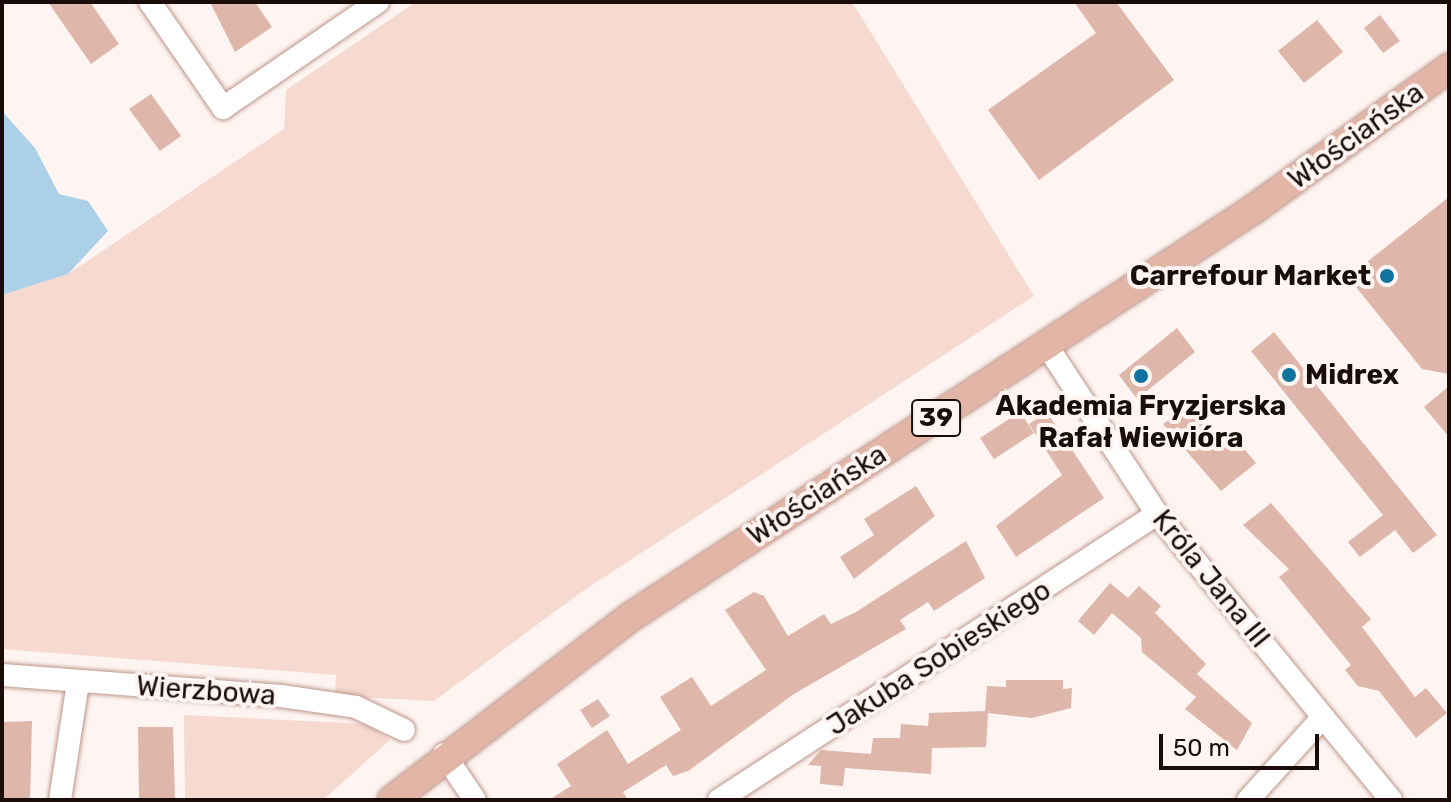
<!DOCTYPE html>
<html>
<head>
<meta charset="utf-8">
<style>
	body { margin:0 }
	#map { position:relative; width:1451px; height:802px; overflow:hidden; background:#fef5f3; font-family:Rubik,sans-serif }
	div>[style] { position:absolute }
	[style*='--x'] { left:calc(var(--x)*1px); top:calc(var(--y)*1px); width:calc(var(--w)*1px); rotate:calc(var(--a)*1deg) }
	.green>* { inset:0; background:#f6d9cf }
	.water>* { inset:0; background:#abd0e8 }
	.building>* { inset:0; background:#deb6aa }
	.roads { filter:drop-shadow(0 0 2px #bc9689) drop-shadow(0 0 2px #bc9689) }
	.minor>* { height:22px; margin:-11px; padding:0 11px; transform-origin:11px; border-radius:11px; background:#fff }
	.major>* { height:28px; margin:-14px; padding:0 14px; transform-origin:14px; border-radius:14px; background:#e2b5a7 }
	.dots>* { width:22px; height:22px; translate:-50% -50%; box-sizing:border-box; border:4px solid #fef5f3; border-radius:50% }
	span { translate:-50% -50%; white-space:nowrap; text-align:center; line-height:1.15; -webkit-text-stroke:8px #fef5f3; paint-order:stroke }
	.shield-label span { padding:2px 6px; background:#fef5f3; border:2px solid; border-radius:6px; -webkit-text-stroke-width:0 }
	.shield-label { font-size:26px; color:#1a0d09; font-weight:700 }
	.street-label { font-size:28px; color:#1a0d09 }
	.poi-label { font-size:28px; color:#1a0d09; font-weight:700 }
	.right { translate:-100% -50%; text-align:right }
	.left { translate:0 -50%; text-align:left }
	.frame { position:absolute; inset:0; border:4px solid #1a0d09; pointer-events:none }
	.scale { position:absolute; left:1159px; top:734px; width:160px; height:36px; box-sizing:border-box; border:4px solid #1a0d09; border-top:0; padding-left:10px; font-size:24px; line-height:28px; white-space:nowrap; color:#1a0d09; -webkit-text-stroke:6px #fef5f3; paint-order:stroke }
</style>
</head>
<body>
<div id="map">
	<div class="green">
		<div style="clip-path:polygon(416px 2px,852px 2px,1034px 296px,580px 593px,434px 701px,335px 696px,336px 675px,2px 649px,2px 295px,68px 274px,284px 129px,286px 90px)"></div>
		<div style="clip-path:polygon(184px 715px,368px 724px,390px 740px,323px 800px,185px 800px)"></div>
	</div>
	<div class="water">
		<div style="clip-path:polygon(2px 111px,35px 148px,59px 194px,88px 201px,108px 231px,68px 274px,2px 295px)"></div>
	</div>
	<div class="building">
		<div style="clip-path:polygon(48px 2px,90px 2px,119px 44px,91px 64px)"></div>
		<div style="clip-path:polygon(210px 2px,255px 2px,272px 27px,235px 52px)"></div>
		<div style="clip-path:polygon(1074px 2px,1116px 2px,1174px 80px,1039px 180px,988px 110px,1096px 33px)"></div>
		<div style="clip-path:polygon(1380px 15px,1400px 41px,1383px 53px,1364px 28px)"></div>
		<div style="clip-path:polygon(1317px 20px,1343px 52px,1304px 83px,1278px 51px)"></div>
		<div style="clip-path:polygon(151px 94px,181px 136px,160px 151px,129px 109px)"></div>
		<div style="clip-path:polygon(1449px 197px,1449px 374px,1422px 369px,1348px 277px)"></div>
		<div style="clip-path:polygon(1177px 328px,1195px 352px,1137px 399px,1119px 375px)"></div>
		<div style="clip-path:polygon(1274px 332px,1437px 535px,1413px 553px,1395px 530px,1360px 557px,1348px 542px,1383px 515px,1251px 351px)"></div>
		<div style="clip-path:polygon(1449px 386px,1449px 437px,1424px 407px)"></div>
		<div style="clip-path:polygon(1192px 403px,1206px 422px,1199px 427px,1233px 449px,1240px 444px,1256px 463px,1221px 491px,1163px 424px)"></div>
		<div style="clip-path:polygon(1020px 412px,1034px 433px,994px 459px,980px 438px)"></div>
		<div style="clip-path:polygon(1047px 412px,1104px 498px,1016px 557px,996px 526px,1062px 475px,1029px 424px)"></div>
		<div style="clip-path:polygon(916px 486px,935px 516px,854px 579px,840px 557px,874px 535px,864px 519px)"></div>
		<div style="clip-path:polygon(1271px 503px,1371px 619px,1362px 627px,1415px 697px,1426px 688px,1447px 713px,1416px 738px,1379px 691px,1358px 686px,1345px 670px,1351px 665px,1279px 577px,1289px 569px,1243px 525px)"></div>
		<div style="clip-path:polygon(966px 541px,985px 578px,934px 611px,928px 602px,900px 620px,906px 629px,794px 694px,688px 771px,673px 776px,666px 765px,623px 792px,628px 800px,549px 800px,571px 786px,557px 764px,607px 730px,628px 764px,681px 730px,660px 697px,692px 677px,711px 706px,766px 670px,725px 610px,754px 592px,764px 596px,788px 636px,824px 614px,831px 624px,856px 612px)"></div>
		<div style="clip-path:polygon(1110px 583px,1128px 598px,1139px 586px,1161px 606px,1155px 613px,1206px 664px,1197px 674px,1252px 723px,1237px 750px,1185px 709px,1196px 697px,1142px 652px,1141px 638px,1112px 613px,1094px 635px,1078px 621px)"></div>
		<div style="clip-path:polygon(1006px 680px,1063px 680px,1063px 689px,1072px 688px,1071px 708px,1032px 718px,988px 713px,986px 747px,932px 748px,931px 774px,845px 768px,843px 786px,820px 784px,821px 766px,808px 765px,821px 750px,871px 754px,873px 738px,900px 738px,901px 724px,928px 726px,929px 713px,985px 711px,987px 686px,1006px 687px)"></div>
		<div style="clip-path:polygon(598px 699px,610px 716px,592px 728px,580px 710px)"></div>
		<div style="clip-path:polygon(32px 721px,30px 800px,2px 800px,2px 722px)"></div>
		<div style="clip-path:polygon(138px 727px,173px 727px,175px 800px,139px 800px)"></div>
	</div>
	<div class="roads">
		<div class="minor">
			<div style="--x:150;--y:2;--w:129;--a:55.4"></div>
			<div style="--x:223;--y:108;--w:188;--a:-34.4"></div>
			<div style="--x:1047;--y:346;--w:201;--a:56.8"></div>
			<div style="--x:1157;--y:514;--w:370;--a:50.7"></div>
			<div style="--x:2;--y:675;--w:280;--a:4.3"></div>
			<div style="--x:281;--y:696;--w:76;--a:8.3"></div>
			<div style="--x:356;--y:707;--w:53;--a:25.6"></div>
			<div style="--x:444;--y:754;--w:55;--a:56"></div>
			<div style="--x:60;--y:800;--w:118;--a:-81.3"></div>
			<div style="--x:719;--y:800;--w:523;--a:-33.14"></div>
			<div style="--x:1248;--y:800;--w:112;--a:-47.9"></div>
		</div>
		<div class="major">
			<div style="--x:392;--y:800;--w:302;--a:-37.5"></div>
			<div style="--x:632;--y:616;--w:743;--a:-33.2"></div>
			<div style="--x:1254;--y:209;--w:241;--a:-35.9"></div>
		</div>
	</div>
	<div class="dots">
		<div style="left:1387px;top:276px;background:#10729f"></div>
		<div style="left:1289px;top:375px;background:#10729f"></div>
		<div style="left:1141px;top:376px;background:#10729f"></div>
	</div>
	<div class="shield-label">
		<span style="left:936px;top:418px">39</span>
	</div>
	<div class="street-label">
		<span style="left:1356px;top:136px;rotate:-36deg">Włościańska</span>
		<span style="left:817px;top:495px;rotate:-33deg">Włościańska</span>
		<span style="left:1211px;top:579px;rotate:51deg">Króla Jana III</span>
		<span style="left:939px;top:658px;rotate:-33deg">Jakuba Sobieskiego</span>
		<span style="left:206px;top:691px;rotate:4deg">Wierzbowa</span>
	</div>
	<div class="poi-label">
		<span class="right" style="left:1371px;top:276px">Carrefour Market</span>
		<span class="left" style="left:1305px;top:375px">Midrex</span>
		<span style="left:1141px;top:422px">Akademia Fryzjerska<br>Rafał Wiewióra</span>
	</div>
	<div class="frame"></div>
	<div class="scale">50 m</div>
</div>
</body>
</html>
